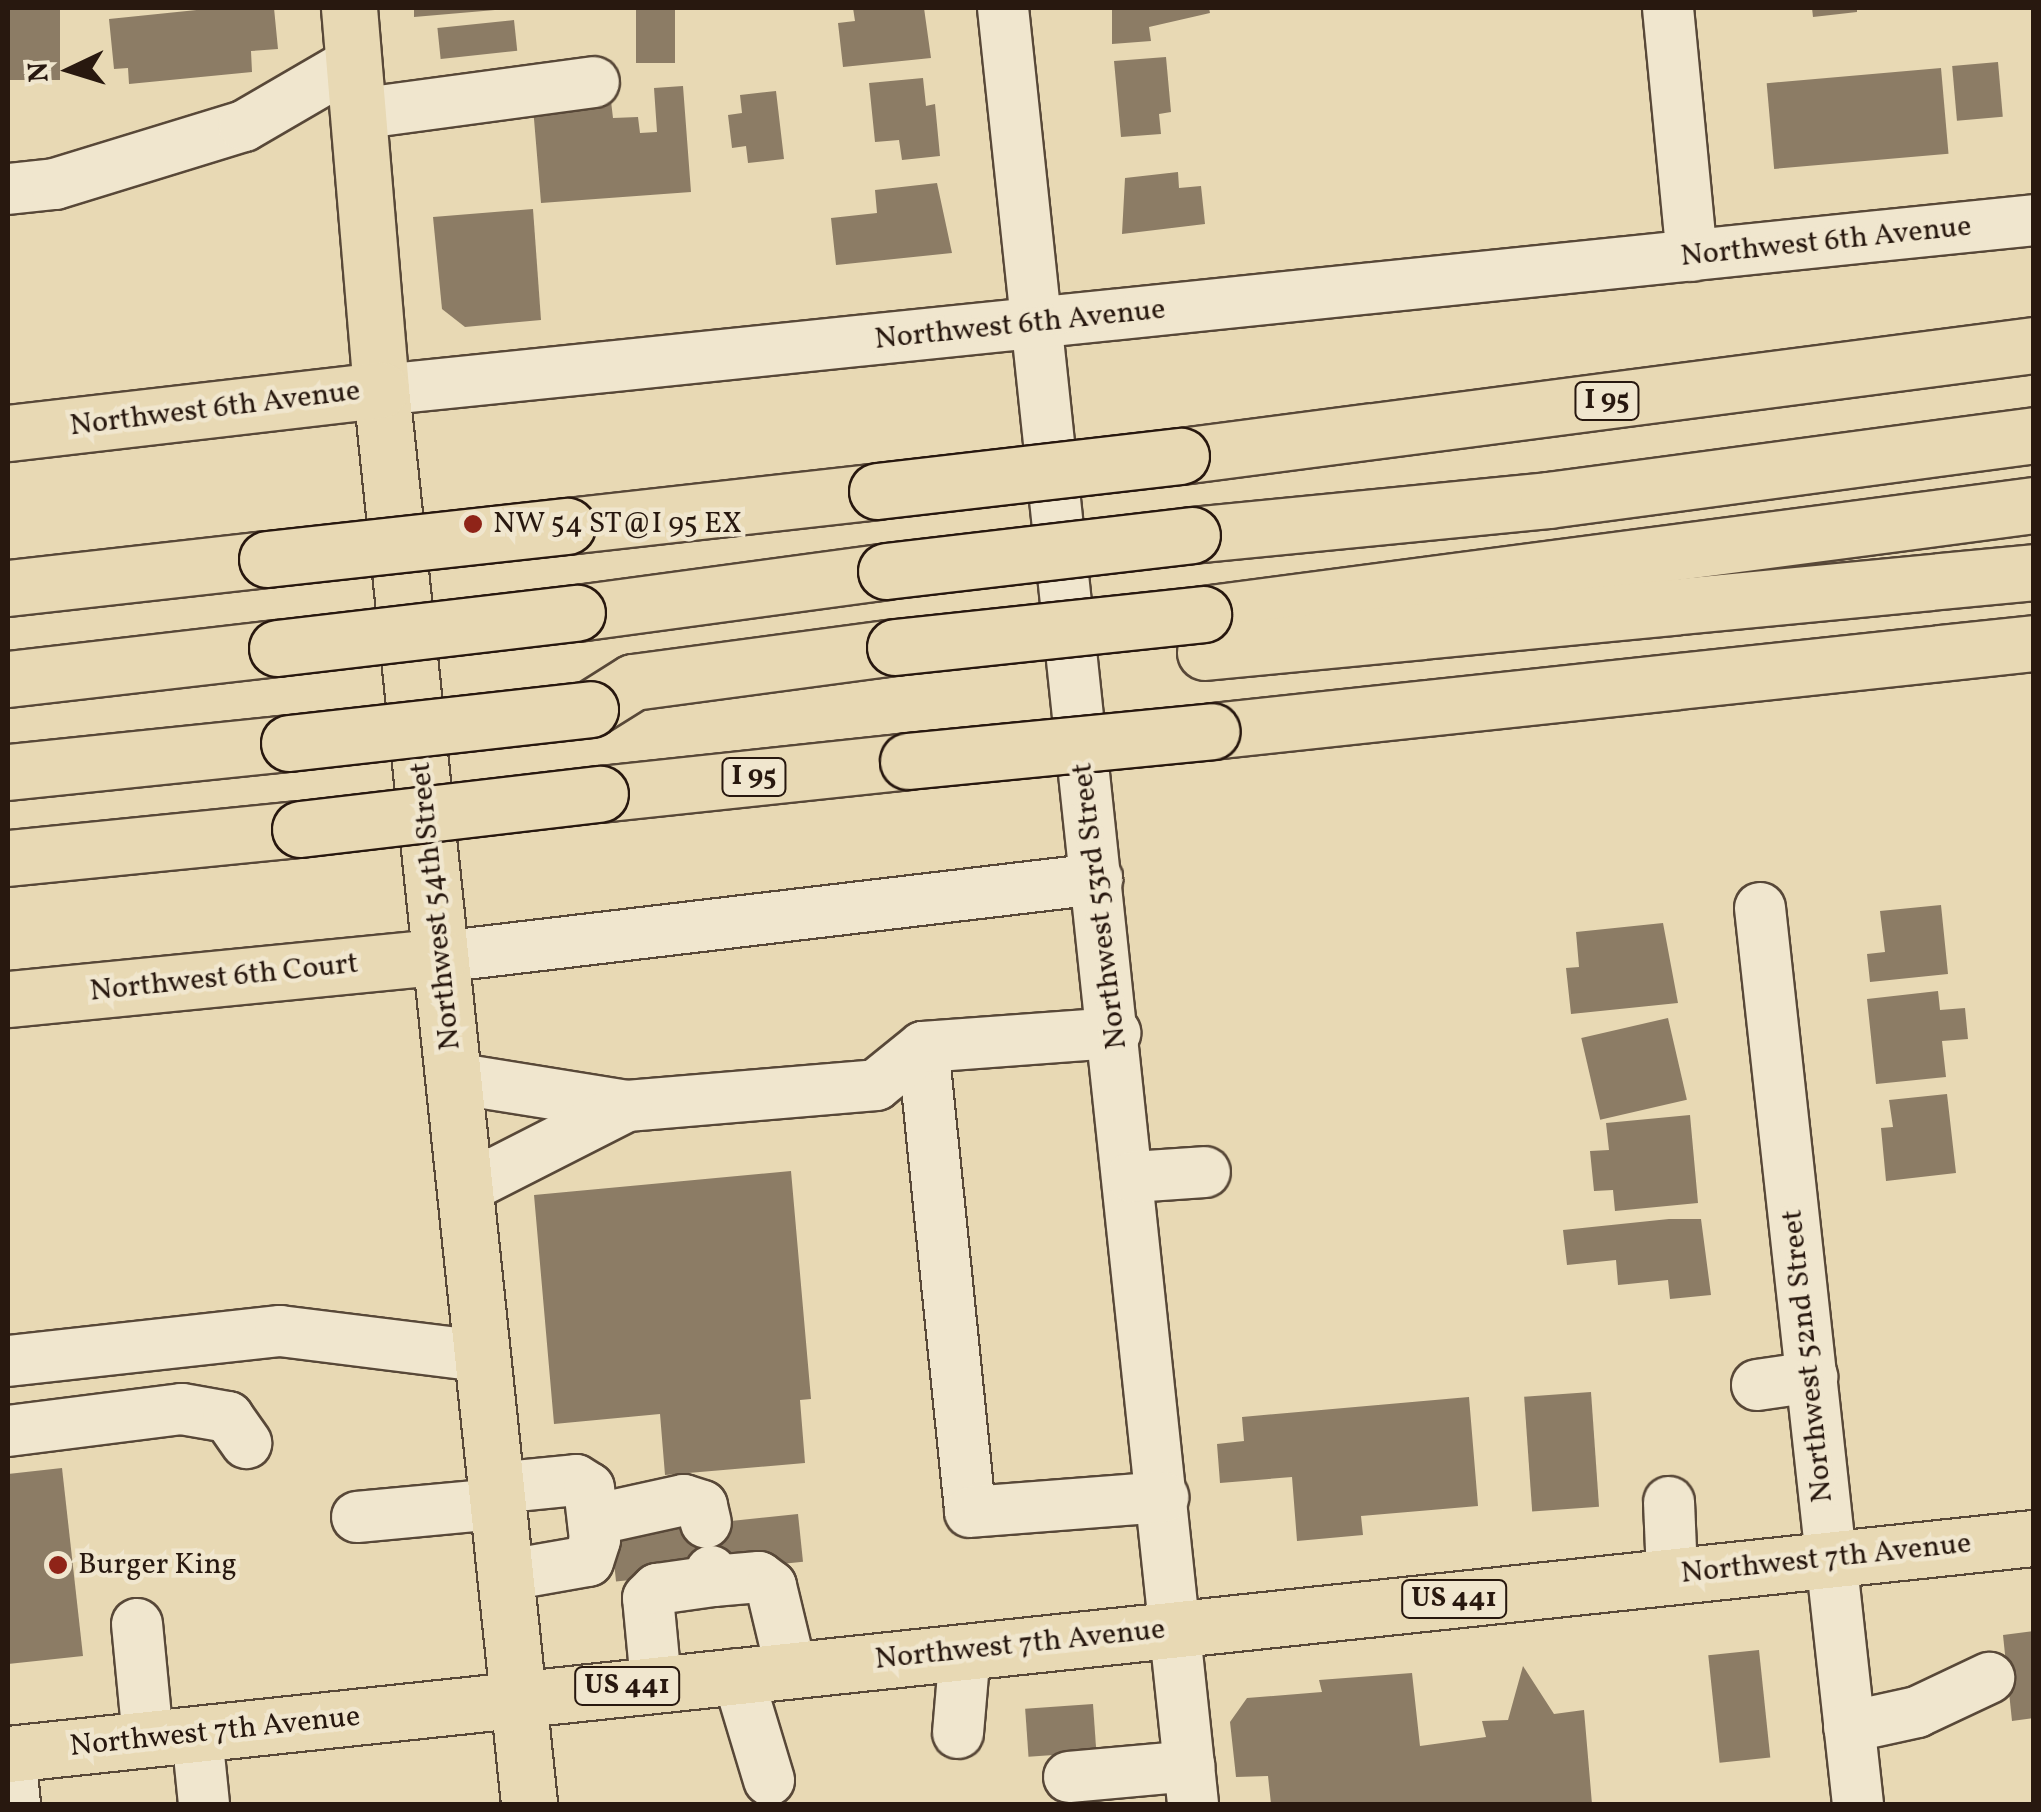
<!DOCTYPE html>
<html>
<head>
<meta charset="utf-8">
<style>
	body { margin:0 }
	#map { position:relative; width:2041px; height:1812px; overflow:hidden; background:#e8d9b4; font-family:Vollkorn,serif }
	div>[style] { position:absolute }
	.building>* { inset:0; background:#8c7c65; transform-origin:0 0 }
	.roads { filter:drop-shadow(2px 0 #584838) drop-shadow(-2px 0 #584838) drop-shadow(0 2px #584838) drop-shadow(0 -2px #584838) }
	.minor>* { height:50px; margin:-25px; padding:0 25px; transform-origin:25px; border-radius:25px; background:#f0e6ce }
	.major>* { height:55px; margin:-27.5px; padding:0 27.5px; transform-origin:27.5px; border-radius:27.5px; background:#e8d9b4 }
	.highway>* { height:55px; margin:-27.5px; padding:0 27.5px; transform-origin:27.5px; border-radius:27.5px; background:#e8d9b4 }
	.bridges { filter:drop-shadow(2px 0 #28180f) drop-shadow(-2px 0 #28180f) drop-shadow(0 2px #28180f) drop-shadow(0 -2px #28180f) }
	.highway-bridge>* { height:55px; margin:-27.5px; padding:0 27.5px; transform-origin:27.5px; border-radius:27.5px; background:#e8d9b4 }
	.dots>* { width:28px; height:28px; translate:-50% -50%; box-sizing:border-box; border:5px solid #f0e6ce; border-radius:50% }
	span { translate:-50% -50%; white-space:nowrap; text-align:center; line-height:1.15; -webkit-text-stroke:9px #f0e6ce; paint-order:stroke }
	.shield-label span { padding:2px 8px; background:#f0e6ce; border:2px solid; border-radius:8px; -webkit-text-stroke-width:0 }
	.shield-label { font-size:28px; color:#28180f; font-weight:700 }
	.street-label { font-size:30px; color:#28180f }
	.poi-label { font-size:30px; color:#28180f }
	.left { translate:0 -50%; text-align:left }
	.frame { position:absolute; inset:0; border:10px solid #28180f; pointer-events:none }
	.north { position:absolute; left:20px; top:20px; width:100px; height:100px; -webkit-text-stroke:8px #f0e6ce; paint-order:stroke; rotate:266deg; font-size:28px; font-weight:700; line-height:40px; text-align:center; color:#28180f }
	.north::after { content:''; display:block; margin:auto; width:35px; height:45px; background:#28180f; clip-path:polygon(50% 0,100% 100%,50% 72%,0 100%) }
</style>
</head>
<body>
<div id="map">
	<div class="building">
		<div style="left:8px;top:8px;width:52px;height:72px"></div>
		<div style="clip-path:polygon(216px 8px,274px 8px,278px 49px,251px 51px,252px 72px,129px 84px,128px 68px,114px 69px,109px 19px)"></div>
		<div style="clip-path:polygon(414px 8px,495px 8px,495px 10px,414px 17px)"></div>
		<div style="left:636px;top:8px;width:39px;height:55px"></div>
		<div style="clip-path:polygon(853px 8px,924px 8px,931px 58px,843px 67px,838px 23px,855px 21px)"></div>
		<div style="clip-path:polygon(1112px 8px,1209px 8px,1210px 13px,1149px 27px,1151px 41px,1112px 44px)"></div>
		<div style="clip-path:polygon(1812px 8px,1857px 8px,1857px 12px,1813px 17px)"></div>
		<div style="left:514px;top:20px;width:31px;height:77px;rotate:84deg"></div>
		<div style="clip-path:polygon(1166px 57px,1171px 112px,1159px 114px,1161px 134px,1121px 137px,1114px 61px)"></div>
		<div style="left:1998px;top:62px;width:55px;height:46px;rotate:85deg"></div>
		<div style="left:1941px;top:68px;width:86px;height:175px;rotate:85deg"></div>
		<div style="clip-path:polygon(923px 78px,926px 106px,935px 104px,940px 156px,902px 160px,899px 140px,875px 142px,869px 83px)"></div>
		<div style="clip-path:polygon(683px 86px,691px 192px,541px 203px,533px 107px,611px 101px,613px 118px,638px 117px,640px 133px,657px 132px,654px 88px)"></div>
		<div style="clip-path:polygon(776px 91px,784px 159px,748px 163px,746px 146px,732px 148px,728px 115px,742px 113px,740px 95px)"></div>
		<div style="clip-path:polygon(1178px 172px,1179px 188px,1201px 186px,1205px 224px,1122px 234px,1125px 178px)"></div>
		<div style="clip-path:polygon(937px 183px,952px 253px,836px 265px,831px 218px,877px 213px,875px 190px)"></div>
		<div style="clip-path:polygon(533px 209px,541px 320px,465px 327px,442px 309px,433px 217px)"></div>
		<div style="clip-path:polygon(1941px 905px,1948px 974px,1870px 982px,1867px 954px,1885px 952px,1880px 911px)"></div>
		<div style="clip-path:polygon(1663px 923px,1678px 1003px,1571px 1014px,1566px 968px,1579px 967px,1576px 932px)"></div>
		<div style="clip-path:polygon(1938px 991px,1940px 1010px,1965px 1008px,1968px 1039px,1942px 1041px,1946px 1077px,1876px 1084px,1867px 999px)"></div>
		<div style="left:1668px;top:1018px;width:84px;height:89px;rotate:77deg"></div>
		<div style="clip-path:polygon(1947px 1094px,1956px 1173px,1886px 1181px,1881px 1128px,1893px 1127px,1889px 1100px)"></div>
		<div style="clip-path:polygon(1690px 1115px,1698px 1203px,1615px 1211px,1613px 1190px,1594px 1191px,1590px 1151px,1609px 1150px,1606px 1123px)"></div>
		<div style="clip-path:polygon(791px 1171px,811px 1399px,800px 1400px,805px 1463px,665px 1475px,660px 1414px,554px 1424px,534px 1195px)"></div>
		<div style="clip-path:polygon(1669px 1219px,1701px 1219px,1711px 1295px,1670px 1299px,1668px 1280px,1618px 1285px,1616px 1260px,1567px 1265px,1563px 1230px)"></div>
		<div style="left:1591px;top:1392px;width:115px;height:67px;rotate:86deg"></div>
		<div style="clip-path:polygon(1469px 1397px,1478px 1506px,1361px 1516px,1363px 1535px,1297px 1541px,1292px 1477px,1220px 1483px,1217px 1444px,1244px 1441px,1242px 1417px)"></div>
		<div style="clip-path:polygon(62px 1468px,83px 1656px,8px 1664px,8px 1474px)"></div>
		<div style="left:798px;top:1514px;width:48px;height:188px;rotate:84deg"></div>
		<div style="clip-path:polygon(2034px 1631px,2034px 1718px,2012px 1721px,2003px 1635px)"></div>
		<div style="left:1759px;top:1650px;width:108px;height:51px;rotate:84deg"></div>
		<div style="clip-path:polygon(1523px 1666px,1554px 1714px,1584px 1710px,1592px 1804px,1271px 1804px,1268px 1776px,1236px 1777px,1230px 1722px,1247px 1698px,1322px 1692px,1319px 1680px,1412px 1673px,1420px 1746px,1486px 1737px,1482px 1721px,1508px 1720px)"></div>
		<div style="left:1093px;top:1704px;width:48px;height:68px;rotate:86deg"></div>
	</div>
	<div class="roads">
		<div class="minor">
			<div style="left:1003px;top:8px;width:1806px;rotate:83.96deg"></div>
			<div style="left:1668px;top:8px;width:249px;rotate:84.5deg"></div>
			<div style="left:358px;top:114px;width:238px;rotate:-7.7deg"></div>
			<div style="left:8px;top:189px;width:47px;rotate:-6.1deg"></div>
			<div style="left:55px;top:184px;width:198px;rotate:-17.1deg"></div>
			<div style="left:244px;top:126px;width:127px;rotate:-30.2deg"></div>
			<div style="left:381px;top:390px;width:1662px;rotate:-5.87deg"></div>
			<div style="left:1760px;top:908px;width:901px;rotate:83.76deg"></div>
			<div style="left:440px;top:957px;width:662px;rotate:-6.77deg"></div>
			<div style="left:923px;top:1047px;width:467px;rotate:84.2deg"></div>
			<div style="left:970px;top:1512px;width:194px;rotate:-4.4deg"></div>
			<div style="left:453px;top:1078px;width:176px;rotate:9.1deg"></div>
			<div style="left:627px;top:1106px;width:250px;rotate:-4.8deg"></div>
			<div style="left:876px;top:1085px;width:60px;rotate:-39deg"></div>
			<div style="left:923px;top:1047px;width:193px;rotate:-4.2deg"></div>
			<div style="left:1132px;top:1177px;width:73px;rotate:-3.9deg"></div>
			<div style="left:464px;top:1189px;width:183px;rotate:-27deg"></div>
			<div style="left:8px;top:1361px;width:274px;rotate:-6.3deg"></div>
			<div style="left:280px;top:1331px;width:203px;rotate:7.1deg"></div>
			<div style="left:1757px;top:1385px;width:56px;rotate:-8.3deg"></div>
			<div style="left:8px;top:1431px;width:175px;rotate:-7.2deg"></div>
			<div style="left:182px;top:1409px;width:47px;rotate:9.9deg"></div>
			<div style="left:228px;top:1417px;width:32px;rotate:55deg"></div>
			<div style="left:496px;top:1488px;width:80px;rotate:-5.7deg"></div>
			<div style="left:576px;top:1480px;width:15px;rotate:32deg"></div>
			<div style="left:589px;top:1488px;width:52px;rotate:83.4deg"></div>
			<div style="left:595px;top:1540px;width:22px;rotate:108deg"></div>
			<div style="left:588px;top:1561px;width:86px;rotate:170deg"></div>
			<div style="left:1669px;top:1502px;width:73px;rotate:87.6deg"></div>
			<div style="left:357px;top:1517px;width:141px;rotate:-5.3deg"></div>
			<div style="left:593px;top:1520px;width:93px;rotate:-12.4deg"></div>
			<div style="left:684px;top:1500px;width:19px;rotate:18deg"></div>
			<div style="left:702px;top:1506px;width:17px;rotate:77deg"></div>
			<div style="left:711px;top:1571px;width:10px;rotate:79deg"></div>
			<div style="left:713px;top:1581px;width:46px;rotate:-5deg"></div>
			<div style="left:759px;top:1577px;width:15px;rotate:37deg"></div>
			<div style="left:771px;top:1586px;width:85px;rotate:76.5deg"></div>
			<div style="left:137px;top:1624px;width:116px;rotate:84.5deg"></div>
			<div style="left:737px;top:1674px;width:111px;rotate:73.2deg"></div>
			<div style="left:656px;top:1682px;width:84px;rotate:-95.4deg"></div>
			<div style="left:648px;top:1598px;width:13px;rotate:-45deg"></div>
			<div style="left:657px;top:1589px;width:57px;rotate:-8.1deg"></div>
			<div style="left:1849px;top:1727px;width:70px;rotate:-12.4deg"></div>
			<div style="left:1917px;top:1712px;width:80px;rotate:-25.3deg"></div>
			<div style="left:958px;top:1733px;width:82px;rotate:-85.1deg"></div>
			<div style="left:197px;top:1735px;width:69px;rotate:84.2deg"></div>
			<div style="left:10px;top:1754px;width:50px;rotate:84.3deg"></div>
			<div style="left:1069px;top:1777px;width:121px;rotate:-5.2deg"></div>
		</div>
		<div class="major">
			<div style="left:349px;top:8px;width:383px;rotate:85.2deg"></div>
			<div style="left:381px;top:390px;width:1422px;rotate:84.02deg"></div>
			<div style="left:8px;top:433px;width:375px;rotate:-6.6deg"></div>
			<div style="left:8px;top:999px;width:434px;rotate:-5.6deg"></div>
			<div style="left:8px;top:1754px;width:2037px;rotate:-6.09deg"></div>
		</div>
		<div class="highway">
			<div style="left:1181px;top:456px;width:860px;rotate:-7.41deg"></div>
			<div style="left:567px;top:526px;width:312px;rotate:-6.4deg"></div>
			<div style="left:1192px;top:535px;width:358px;rotate:-5.6deg"></div>
			<div style="left:1548px;top:500px;width:490px;rotate:-7.6deg"></div>
			<div style="left:8px;top:588px;width:261px;rotate:-6.4deg"></div>
			<div style="left:577px;top:613px;width:312px;rotate:-7.7deg"></div>
			<div style="left:1203px;top:614px;width:838px;rotate:-7.47deg"></div>
			<div style="left:1205px;top:652px;width:833px;rotate:-5.51deg"></div>
			<div style="left:8px;top:679px;width:271px;rotate:-6.6deg"></div>
			<div style="left:590px;top:709px;width:51px;rotate:-32.1deg"></div>
			<div style="left:633px;top:682px;width:264px;rotate:-7.6deg"></div>
			<div style="left:1212px;top:731px;width:827px;rotate:-6.11deg"></div>
			<div style="left:8px;top:772px;width:282px;rotate:-5.9deg"></div>
			<div style="left:600px;top:794px;width:310px;rotate:-6.1deg"></div>
			<div style="left:8px;top:858px;width:293px;rotate:-5.7deg"></div>
		</div>
	</div>
	<div class="bridges">
		<div class="highway-bridge">
			<div style="left:877px;top:491px;width:306px;rotate:-6.6deg"></div>
			<div style="left:267px;top:559px;width:302px;rotate:-6.3deg"></div>
			<div style="left:886px;top:571px;width:308px;rotate:-6.7deg"></div>
			<div style="left:895px;top:647px;width:310px;rotate:-6.1deg"></div>
			<div style="left:277px;top:648px;width:302px;rotate:-6.7deg"></div>
			<div style="left:289px;top:743px;width:303px;rotate:-6.4deg"></div>
			<div style="left:908px;top:761px;width:305px;rotate:-5.6deg"></div>
			<div style="left:300px;top:829px;width:302px;rotate:-6.7deg"></div>
		</div>
	</div>
	<div class="dots">
		<div style="left:473px;top:524px;background:#8f2418"></div>
		<div style="left:58px;top:1565px;background:#8f2418"></div>
	</div>
	<div class="shield-label">
		<span style="left:1607px;top:401px">I 95</span>
		<span style="left:754px;top:777px">I 95</span>
		<span style="left:1454px;top:1599px">US 441</span>
		<span style="left:627px;top:1686px">US 441</span>
	</div>
	<div class="street-label">
		<span style="left:1826px;top:242px;rotate:-6deg">Northwest 6th Avenue</span>
		<span style="left:1020px;top:325px;rotate:-6deg">Northwest 6th Avenue</span>
		<span style="left:215px;top:409px;rotate:-7deg">Northwest 6th Avenue</span>
		<span style="left:436px;top:906px;rotate:-96deg">Northwest 54th Street</span>
		<span style="left:1100px;top:906px;rotate:-97deg">Northwest 53rd Street</span>
		<span style="left:224px;top:978px;rotate:-6deg">Northwest 6th Court</span>
		<span style="left:1808px;top:1356px;rotate:-96deg">Northwest 52nd Street</span>
		<span style="left:1826px;top:1559px;rotate:-6deg">Northwest 7th Avenue</span>
		<span style="left:1020px;top:1645px;rotate:-6deg">Northwest 7th Avenue</span>
		<span style="left:215px;top:1732px;rotate:-6deg">Northwest 7th Avenue</span>
	</div>
	<div class="poi-label">
		<span class="left" style="left:493px;top:524px">NW 54 ST@I 95 EX</span>
		<span class="left" style="left:78px;top:1565px">Burger King</span>
	</div>
	<div class="frame"></div>
	<div class="north">N</div>
</div>
</body>
</html>
